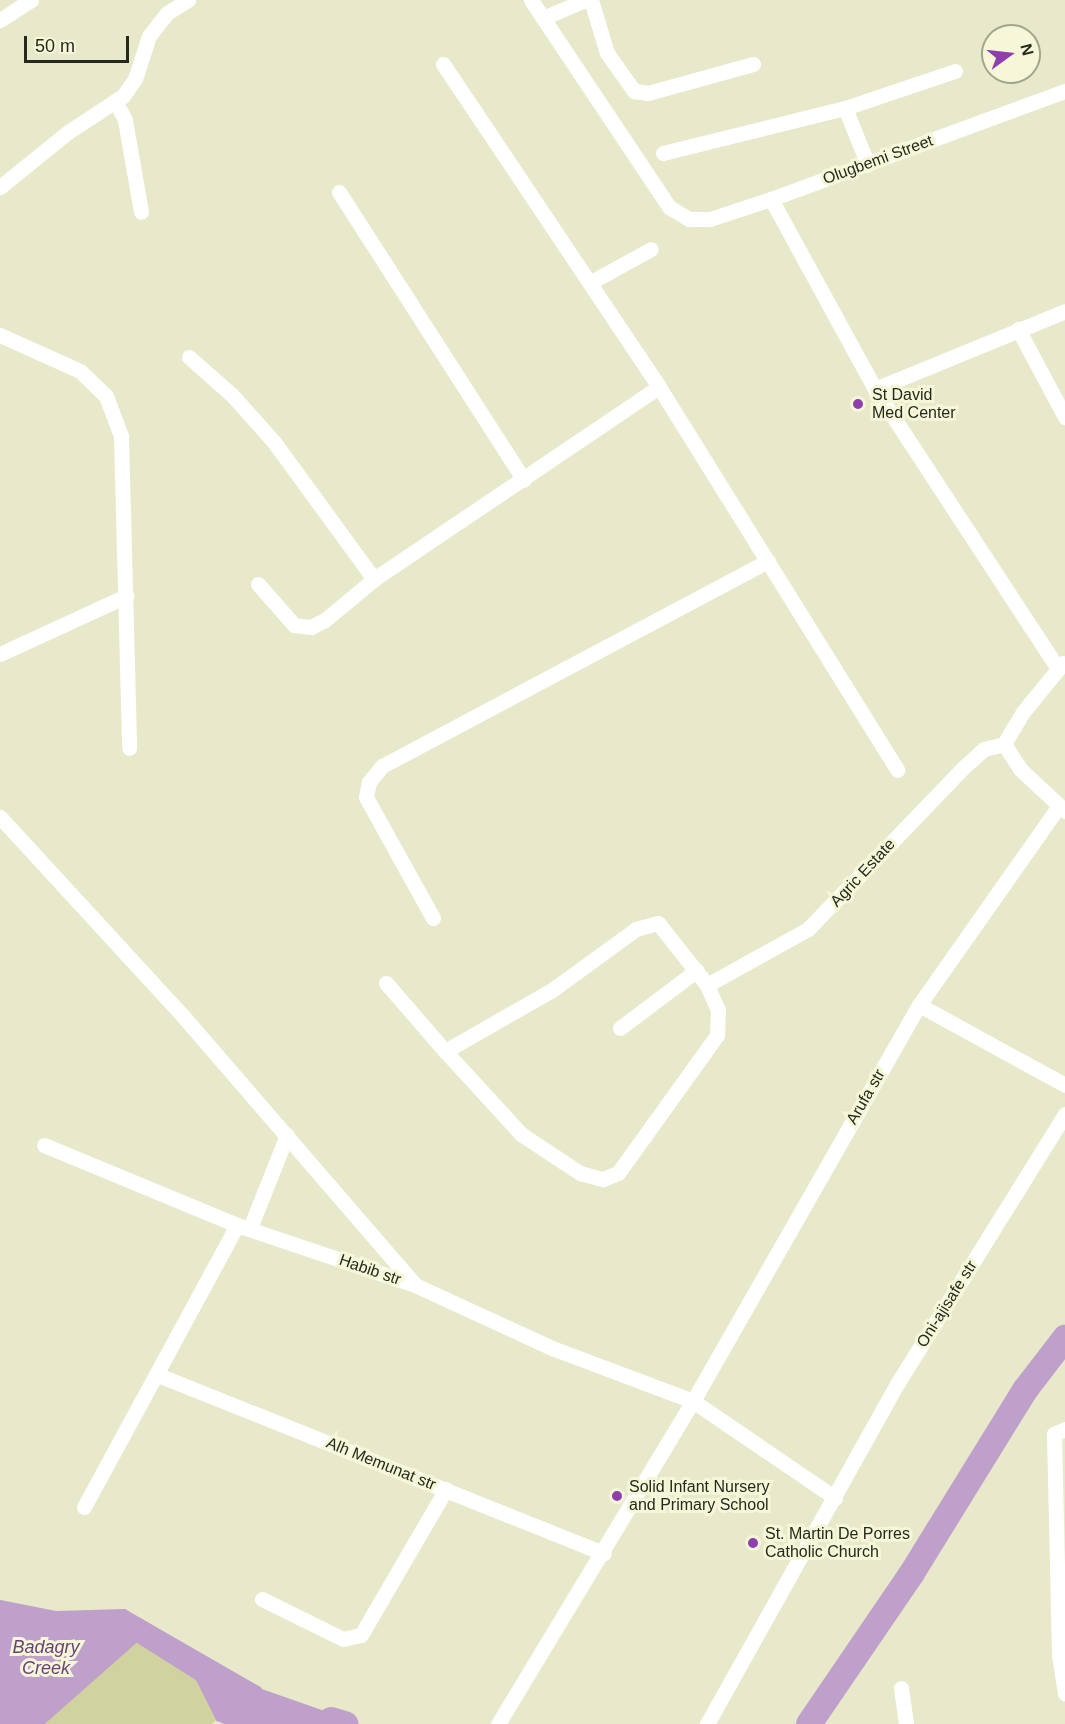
<!DOCTYPE html>
<html>
<head>
<meta charset="utf-8">
<style>
	body { margin:0 }
	#map { position:relative; width:1065px; height:1724px; overflow:hidden; background:#e8e9cb; font-family:Arial,sans-serif }
	div>[style] { position:absolute }
	.green>* { inset:0; background:#d0d29f }
	.water>* { inset:0; background:#bea0cb }
	.stream>* { height:4.5px; margin:-2.25px; padding:0 2.25px; transform-origin:2.25px; border-radius:2.25px; background:#bea0cb }
	.river>* { height:26px; margin:-13px; padding:0 13px; transform-origin:13px; border-radius:13px; background:#bea0cb }
	.minor>* { height:15px; margin:-7.5px; padding:0 7.5px; transform-origin:7.5px; border-radius:7.5px; background:#fff }
	.dots>* { width:16px; height:16px; translate:-50% -50%; box-sizing:border-box; border:3px solid #f6f7d8; border-radius:50% }
	span { translate:-50% -50%; white-space:nowrap; text-align:center; line-height:1.15; -webkit-text-stroke:6px #f6f7d8; paint-order:stroke }
	.street-label { font-size:16px; color:#28291d }
	.poi-label { font-size:16px; color:#28291d }
	.left { translate:0 -50%; text-align:left }
	.water-label { font-size:18px; color:#69427a; font-style:italic }
	.north { position:absolute; left:981px; top:24px; width:60px; height:60px; box-sizing:border-box; background:#f6f7d8; border:2px solid #a4a58d; border-radius:50%; rotate:75deg; font-size:16px; font-weight:700; line-height:24px; text-align:center; color:#28291d }
	.north::after { content:''; display:block; margin:auto; width:21px; height:27px; background:#8f3eae; clip-path:polygon(50% 0,100% 100%,50% 72%,0 100%) }
	.scale { position:absolute; left:24px; top:36px; width:105px; height:27px; box-sizing:border-box; border:3px solid #28291d; border-top:0; padding-left:8px; font-size:18px; line-height:21px; white-space:nowrap; color:#28291d; -webkit-text-stroke:4px #f6f7d8; paint-order:stroke }
</style>
</head>
<body>
<div id="map">
	<div class="green">
		<div style="clip-path:polygon(136px 1639px,198px 1678px,218px 1718px,212px 1724px,40px 1724px)"></div>
	</div>
	<div class="water">
		<div style="clip-path:polygon(0 1602px,55px 1613px,124px 1611px,259px 1688px,339px 1716px,328px 1724px,231px 1724px,218px 1718px,198px 1678px,136px 1639px,40px 1724px,0 1724px)"></div>
	</div>
	<div class="stream">
		<div style="left:0;top:1602px;width:56px;rotate:11.3deg"></div>
		<div style="left:55px;top:1613px;width:69px;rotate:-1.7deg"></div>
		<div style="left:124px;top:1611px;width:155px;rotate:29.9deg"></div>
		<div style="left:40px;top:1724px;width:128px;rotate:-41.5deg"></div>
		<div style="left:136px;top:1639px;width:73px;rotate:32.2deg"></div>
		<div style="left:198px;top:1678px;width:45px;rotate:63.4deg"></div>
		<div style="left:218px;top:1718px;width:14px;rotate:25deg"></div>
	</div>
	<div class="river">
		<div style="left:331px;top:1720px;width:15px;rotate:16deg"></div>
		<div style="left:809px;top:1724px;width:183px;rotate:-55.7deg"></div>
		<div style="left:912px;top:1573px;width:215px;rotate:-58.3deg"></div>
		<div style="left:1025px;top:1390px;width:66px;rotate:-52.4deg"></div>
	</div>
	<div class="minor">
		<div style="left:531px;top:0;width:249px;rotate:56.3deg"></div>
		<div style="left:669px;top:207px;width:23px;rotate:31deg"></div>
		<div style="left:689px;top:219px;width:21px"></div>
		<div style="left:710px;top:219px;width:64px;rotate:-18.2deg"></div>
		<div style="left:771px;top:199px;width:313px;rotate:-20.2deg"></div>
		<div style="left:591px;top:0;width:55px;rotate:73.2deg"></div>
		<div style="left:607px;top:53px;width:47px;rotate:54.6deg"></div>
		<div style="left:634px;top:91px;width:14px;rotate:8deg"></div>
		<div style="left:648px;top:93px;width:109px;rotate:-15.4deg"></div>
		<div style="left:543px;top:18px;width:46px;rotate:-23.2deg"></div>
		<div style="left:0;top:20px;width:37px;rotate:-33deg"></div>
		<div style="left:443px;top:64px;width:389px;rotate:56.2deg"></div>
		<div style="left:659px;top:387px;width:451px;rotate:58.1deg"></div>
		<div style="left:115px;top:101px;width:21px;rotate:62deg"></div>
		<div style="left:125px;top:120px;width:93px;rotate:80.1deg"></div>
		<div style="left:845px;top:108px;width:61px;rotate:68deg"></div>
		<div style="left:663px;top:153px;width:187px;rotate:-13.9deg"></div>
		<div style="left:845px;top:108px;width:116px;rotate:-18.6deg"></div>
		<div style="left:0;top:187px;width:87px;rotate:-39deg"></div>
		<div style="left:68px;top:132px;width:66px;rotate:-33.2deg"></div>
		<div style="left:123px;top:96px;width:21px;rotate:-55deg"></div>
		<div style="left:135px;top:79px;width:45px;rotate:-72deg"></div>
		<div style="left:149px;top:36px;width:29px;rotate:-52deg"></div>
		<div style="left:167px;top:13px;width:25px;rotate:-32deg"></div>
		<div style="left:339px;top:192px;width:342px;rotate:57.3deg"></div>
		<div style="left:771px;top:199px;width:217px;rotate:61.3deg"></div>
		<div style="left:875px;top:389px;width:334px;rotate:56.8deg"></div>
		<div style="left:591px;top:282px;width:68px;rotate:-28.8deg"></div>
		<div style="left:1018px;top:329px;width:100px;rotate:61.9deg"></div>
		<div style="left:0;top:335px;width:88px;rotate:24.2deg"></div>
		<div style="left:80px;top:371px;width:36px;rotate:44deg"></div>
		<div style="left:106px;top:396px;width:43px;rotate:69.4deg"></div>
		<div style="left:121px;top:436px;width:312px;rotate:88.5deg"></div>
		<div style="left:189px;top:357px;width:57px;rotate:41.5deg"></div>
		<div style="left:232px;top:395px;width:63px;rotate:48.2deg"></div>
		<div style="left:274px;top:442px;width:170px;rotate:53.9deg"></div>
		<div style="left:875px;top:389px;width:205px;rotate:-22.3deg"></div>
		<div style="left:258px;top:584px;width:55px;rotate:48.7deg"></div>
		<div style="left:294px;top:625px;width:17px;rotate:7deg"></div>
		<div style="left:311px;top:627px;width:16px;rotate:-27deg"></div>
		<div style="left:325px;top:620px;width:64px;rotate:-39.9deg"></div>
		<div style="left:374px;top:579px;width:344px;rotate:-34deg"></div>
		<div style="left:0;top:654px;width:139px;rotate:-24.7deg"></div>
		<div style="left:1063px;top:663px;width:63px;rotate:129.2deg"></div>
		<div style="left:1023px;top:712px;width:37px;rotate:121deg"></div>
		<div style="left:1004px;top:744px;width:30px;rotate:57deg"></div>
		<div style="left:1020px;top:769px;width:62px;rotate:43deg"></div>
		<div style="left:0;top:817px;width:270px;rotate:47.4deg"></div>
		<div style="left:183px;top:1016px;width:355px;rotate:49.2deg"></div>
		<div style="left:433px;top:918px;width:138px;rotate:-119deg"></div>
		<div style="left:366px;top:797px;width:15px;rotate:-79deg"></div>
		<div style="left:369px;top:782px;width:21px;rotate:-51deg"></div>
		<div style="left:382px;top:766px;width:437px;rotate:-28deg"></div>
		<div style="left:386px;top:983px;width:90px;rotate:49.1deg"></div>
		<div style="left:445px;top:1051px;width:113px;rotate:47.5deg"></div>
		<div style="left:521px;top:1134px;width:71px;rotate:33.5deg"></div>
		<div style="left:580px;top:1173px;width:24px;rotate:15deg"></div>
		<div style="left:603px;top:1179px;width:16px;rotate:-22deg"></div>
		<div style="left:618px;top:1173px;width:170px;rotate:-54.3deg"></div>
		<div style="left:717px;top:1035px;width:25px;rotate:-88deg"></div>
		<div style="left:718px;top:1010px;width:27px;rotate:-114deg"></div>
		<div style="left:707px;top:985px;width:79px;rotate:-128.3deg"></div>
		<div style="left:658px;top:923px;width:23px;rotate:165deg"></div>
		<div style="left:636px;top:929px;width:104px;rotate:144deg"></div>
		<div style="left:552px;top:990px;width:123px;rotate:150.3deg"></div>
		<div style="left:707px;top:985px;width:115px;rotate:-29deg"></div>
		<div style="left:808px;top:929px;width:225px;rotate:-46.1deg"></div>
		<div style="left:964px;top:767px;width:27px;rotate:-42deg"></div>
		<div style="left:984px;top:749px;width:21px;rotate:-14deg"></div>
		<div style="left:919px;top:1005px;width:166px;rotate:28.7deg"></div>
		<div style="left:620px;top:1028px;width:96px;rotate:-37deg"></div>
		<div style="left:44px;top:1145px;width:209px;rotate:22.5deg"></div>
		<div style="left:237px;top:1225px;width:188px;rotate:18.6deg"></div>
		<div style="left:415px;top:1285px;width:151px;rotate:24.7deg"></div>
		<div style="left:552px;top:1348px;width:151px;rotate:20.6deg"></div>
		<div style="left:693px;top:1401px;width:172px;rotate:34.3deg"></div>
		<div style="left:250px;top:1228px;width:100px;rotate:-68.3deg"></div>
		<div style="left:158px;top:1375px;width:480px;rotate:21.8deg"></div>
		<div style="left:1065px;top:1429px;width:12px;rotate:156deg"></div>
		<div style="left:1054px;top:1434px;width:221px;rotate:88.7deg"></div>
		<div style="left:1059px;top:1655px;width:39px;rotate:81deg"></div>
		<div style="left:84px;top:1507px;width:321px;rotate:-61.5deg"></div>
		<div style="left:262px;top:1599px;width:90px;rotate:26.3deg"></div>
		<div style="left:343px;top:1639px;width:18px;rotate:-13deg"></div>
		<div style="left:361px;top:1635px;width:169px;rotate:-59.8deg"></div>
		<div style="left:901px;top:1688px;width:36px;rotate:82deg"></div>
		<div style="left:498px;top:1724px;width:377px;rotate:-58.9deg"></div>
		<div style="left:693px;top:1401px;width:456px;rotate:-60.3deg"></div>
		<div style="left:919px;top:1005px;width:243px;rotate:-54.9deg"></div>
		<div style="left:707px;top:1724px;width:389px;rotate:-60.8deg"></div>
		<div style="left:897px;top:1384px;width:318px;rotate:-58.1deg"></div>
	</div>
	<div class="dots">
		<div style="left:858px;top:404px;background:#8f3eae"></div>
		<div style="left:617px;top:1496px;background:#8f3eae"></div>
		<div style="left:753px;top:1543px;background:#8f3eae"></div>
	</div>
	<div class="street-label">
		<span style="left:878px;top:160px;rotate:-20deg">Olugbemi Street</span>
		<span style="left:863px;top:873px;rotate:-47deg">Agric Estate</span>
		<span style="left:866px;top:1097px;rotate:-60deg">Arufa str</span>
		<span style="left:370px;top:1270px;rotate:19deg">Habib str</span>
		<span style="left:947px;top:1304px;rotate:-58deg">Oni-ajisafe str</span>
		<span style="left:381px;top:1464px;rotate:22deg">Alh Memunat str</span>
	</div>
	<div class="poi-label">
		<span class="left" style="left:872px;top:404px">St David<br>Med Center</span>
		<span class="left" style="left:629px;top:1496px">Solid Infant Nursery<br>and Primary School</span>
		<span class="left" style="left:765px;top:1543px">St. Martin De Porres<br>Catholic Church</span>
	</div>
	<div class="water-label">
		<span style="left:46px;top:1658px">Badagry<br>Creek</span>
	</div>
	<div class="north">N</div>
	<div class="scale">50 m</div>
</div>
</body>
</html>
